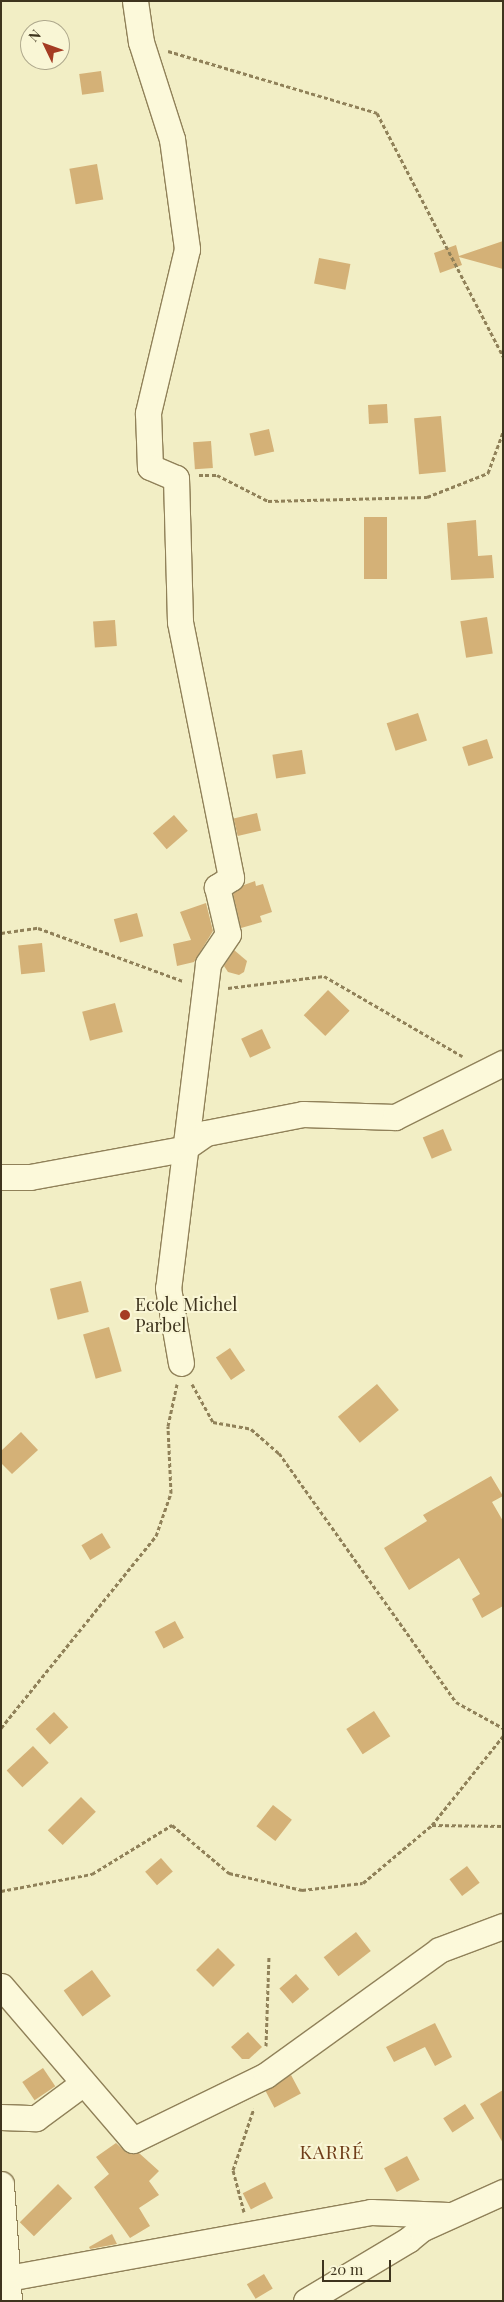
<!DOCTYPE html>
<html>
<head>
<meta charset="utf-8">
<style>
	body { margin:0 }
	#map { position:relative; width:504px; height:2302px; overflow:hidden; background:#f2eec5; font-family:"Playfair Display",serif }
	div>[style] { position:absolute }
	.building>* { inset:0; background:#d4b177; transform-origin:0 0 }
	.path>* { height:3px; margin-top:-1.5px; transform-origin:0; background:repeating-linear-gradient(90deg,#908159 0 4px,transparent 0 6.5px) }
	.roads { filter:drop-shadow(1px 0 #908159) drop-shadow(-1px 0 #908159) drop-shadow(0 1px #908159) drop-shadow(0 -1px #908159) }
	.minor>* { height:25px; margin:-12.5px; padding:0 12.5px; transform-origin:12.5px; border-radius:12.5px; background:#fcf9da }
	.dots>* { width:14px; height:14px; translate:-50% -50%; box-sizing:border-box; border:2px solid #f9f6d5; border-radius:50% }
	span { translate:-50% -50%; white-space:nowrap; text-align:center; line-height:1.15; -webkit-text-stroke:4px #f9f6d5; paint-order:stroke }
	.poi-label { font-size:18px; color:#3e341e }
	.left { translate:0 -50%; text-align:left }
	.neighbourhood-label { font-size:19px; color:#6f3d19; letter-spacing:1px }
	.frame { position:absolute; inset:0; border:2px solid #3e341e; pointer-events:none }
	.north { position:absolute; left:20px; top:20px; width:50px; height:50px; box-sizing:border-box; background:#f9f6d5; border:1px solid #aea88c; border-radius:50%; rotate:312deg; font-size:14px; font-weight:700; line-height:20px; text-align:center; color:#3e341e }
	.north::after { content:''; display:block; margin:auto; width:18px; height:22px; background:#a53c23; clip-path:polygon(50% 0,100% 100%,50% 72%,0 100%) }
	.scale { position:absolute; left:322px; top:2260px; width:69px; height:22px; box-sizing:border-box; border:2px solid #3e341e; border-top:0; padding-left:6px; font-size:15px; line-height:18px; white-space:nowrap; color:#3e341e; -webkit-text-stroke:4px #f9f6d5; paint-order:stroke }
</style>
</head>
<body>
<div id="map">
	<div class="building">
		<div style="left:101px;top:71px;width:21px;height:22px;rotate:82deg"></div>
		<div style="left:97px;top:164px;width:36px;height:28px;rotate:80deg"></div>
		<div style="clip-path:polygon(503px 241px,503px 269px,459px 257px,462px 265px,440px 273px,434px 253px,456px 245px,459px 256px)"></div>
		<div style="left:319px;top:258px;width:32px;height:26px;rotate:11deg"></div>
		<div style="left:387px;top:404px;width:19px;height:19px;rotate:87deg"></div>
		<div style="left:441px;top:416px;width:56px;height:27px;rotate:85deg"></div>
		<div style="left:269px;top:429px;width:23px;height:20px;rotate:77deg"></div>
		<div style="left:211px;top:441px;width:27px;height:18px;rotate:86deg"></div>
		<div style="left:387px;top:517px;width:62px;height:23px;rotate:90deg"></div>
		<div style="clip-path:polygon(476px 520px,478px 556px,492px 555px,494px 578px,451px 580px,447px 523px)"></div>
		<div style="left:487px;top:617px;width:37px;height:27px;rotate:81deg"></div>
		<div style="left:115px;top:620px;width:26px;height:22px;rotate:86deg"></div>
		<div style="left:418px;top:713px;width:29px;height:33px;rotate:72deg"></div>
		<div style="left:487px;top:739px;width:20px;height:26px;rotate:72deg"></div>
		<div style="left:302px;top:750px;width:24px;height:30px;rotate:81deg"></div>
		<div style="left:257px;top:813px;width:18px;height:24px;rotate:77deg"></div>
		<div style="left:174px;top:815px;width:21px;height:28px;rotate:49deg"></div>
		<div style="clip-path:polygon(255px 881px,256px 886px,263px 884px,272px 912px,260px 916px,262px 922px,241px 928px,233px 894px,244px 885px)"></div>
		<div style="clip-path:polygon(206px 903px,213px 931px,194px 962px,177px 966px,173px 944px,191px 940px,180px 912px)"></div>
		<div style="left:137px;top:913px;width:24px;height:24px;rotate:75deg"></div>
		<div style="left:42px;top:943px;width:29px;height:24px;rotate:84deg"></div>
		<div style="clip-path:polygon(234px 950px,247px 961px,244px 972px,239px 975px,228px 972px,224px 966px)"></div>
		<div style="left:328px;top:990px;width:30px;height:35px;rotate:44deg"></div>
		<div style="left:115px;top:1003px;width:30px;height:34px;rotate:75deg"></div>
		<div style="left:262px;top:1029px;width:21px;height:23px;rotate:65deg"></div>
		<div style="left:443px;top:1129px;width:23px;height:22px;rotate:67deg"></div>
		<div style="left:81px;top:1281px;width:32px;height:32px;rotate:76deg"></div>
		<div style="left:109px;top:1327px;width:46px;height:27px;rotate:74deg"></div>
		<div style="left:230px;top:1348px;width:27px;height:17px;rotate:56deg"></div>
		<div style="left:377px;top:1384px;width:34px;height:51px;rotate:50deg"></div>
		<div style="clip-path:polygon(21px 1432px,38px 1450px,12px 1474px,1px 1463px,1px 1451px)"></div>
		<div style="clip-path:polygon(491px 1476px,503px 1496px,492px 1502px,503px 1521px,503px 1606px,482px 1618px,472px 1599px,480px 1594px,459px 1558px,409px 1590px,384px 1548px,427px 1521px,423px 1515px)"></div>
		<div style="left:102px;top:1533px;width:17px;height:24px;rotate:59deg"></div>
		<div style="left:175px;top:1621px;width:19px;height:23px;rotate:62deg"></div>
		<div style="left:374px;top:1711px;width:30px;height:33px;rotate:57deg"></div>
		<div style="left:54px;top:1712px;width:21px;height:25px;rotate:47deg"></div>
		<div style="left:33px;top:1746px;width:23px;height:36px;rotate:47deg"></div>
		<div style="left:81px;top:1797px;width:21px;height:47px;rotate:45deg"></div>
		<div style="left:273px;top:1805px;width:24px;height:27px;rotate:38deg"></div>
		<div style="left:161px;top:1858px;width:18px;height:21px;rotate:49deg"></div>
		<div style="left:467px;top:1866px;width:21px;height:22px;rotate:53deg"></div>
		<div style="left:356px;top:1932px;width:24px;height:41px;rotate:52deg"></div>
		<div style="left:218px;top:1948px;width:24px;height:31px;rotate:45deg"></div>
		<div style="left:92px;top:1970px;width:32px;height:35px;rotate:54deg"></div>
		<div style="left:296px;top:1974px;width:20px;height:22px;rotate:49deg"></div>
		<div style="clip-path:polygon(435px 2023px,452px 2057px,435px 2066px,425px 2047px,394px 2062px,386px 2047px)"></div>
		<div style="clip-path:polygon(248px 2032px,262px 2047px,249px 2059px,242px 2059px,231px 2047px)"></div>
		<div style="left:43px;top:2068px;width:22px;height:25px;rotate:56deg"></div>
		<div style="left:291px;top:2075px;width:21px;height:30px;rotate:62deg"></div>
		<div style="clip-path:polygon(503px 2090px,503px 2143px,480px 2104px)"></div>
		<div style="left:465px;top:2104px;width:17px;height:26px;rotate:57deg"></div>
		<div style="clip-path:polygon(116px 2143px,127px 2153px,139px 2153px,159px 2171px,149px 2181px,159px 2195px,139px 2208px,150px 2226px,130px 2238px,94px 2187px,109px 2174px,96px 2157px)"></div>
		<div style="left:407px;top:2156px;width:27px;height:26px;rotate:62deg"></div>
		<div style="left:265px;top:2182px;width:18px;height:25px;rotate:63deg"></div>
		<div style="left:58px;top:2184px;width:20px;height:54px;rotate:45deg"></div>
		<div style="clip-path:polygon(112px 2234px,117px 2244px,90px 2249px,89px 2247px)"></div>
		<div style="left:264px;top:2274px;width:17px;height:20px;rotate:59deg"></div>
	</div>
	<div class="path">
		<div style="left:168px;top:51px;width:218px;rotate:16.5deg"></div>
		<div style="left:377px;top:113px;width:274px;rotate:62.6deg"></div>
		<div style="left:199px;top:475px;width:18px"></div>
		<div style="left:217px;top:475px;width:57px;rotate:27deg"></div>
		<div style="left:268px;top:501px;width:159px;rotate:-1.4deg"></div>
		<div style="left:427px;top:497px;width:66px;rotate:-21.5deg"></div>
		<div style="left:488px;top:473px;width:44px;rotate:-69.9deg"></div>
		<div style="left:1px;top:933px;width:37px;rotate:-8deg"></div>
		<div style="left:38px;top:928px;width:154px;rotate:20.1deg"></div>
		<div style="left:228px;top:988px;width:97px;rotate:-7.1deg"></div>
		<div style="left:324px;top:976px;width:160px;rotate:30.1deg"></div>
		<div style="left:192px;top:1384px;width:43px;rotate:61.1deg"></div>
		<div style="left:213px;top:1422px;width:39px;rotate:10deg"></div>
		<div style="left:251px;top:1429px;width:37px;rotate:41deg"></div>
		<div style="left:279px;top:1453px;width:305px;rotate:54.6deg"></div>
		<div style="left:456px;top:1702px;width:54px;rotate:29deg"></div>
		<div style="left:1px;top:1728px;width:247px;rotate:-51.1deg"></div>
		<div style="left:156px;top:1536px;width:46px;rotate:-70.8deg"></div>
		<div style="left:171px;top:1493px;width:67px;rotate:-92.6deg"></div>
		<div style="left:168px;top:1426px;width:43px;rotate:-77.9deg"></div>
		<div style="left:432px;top:1825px;width:71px;rotate:0.8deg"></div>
		<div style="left:1px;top:1891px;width:93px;rotate:-10.6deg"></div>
		<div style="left:92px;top:1874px;width:94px;rotate:-31.5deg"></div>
		<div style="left:172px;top:1825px;width:75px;rotate:40.1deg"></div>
		<div style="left:229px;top:1873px;width:75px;rotate:13.1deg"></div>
		<div style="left:302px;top:1890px;width:61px;rotate:-6.5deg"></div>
		<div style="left:363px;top:1883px;width:90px;rotate:-40deg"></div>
		<div style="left:432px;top:1825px;width:114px;rotate:-51.4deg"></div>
		<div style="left:266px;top:2046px;width:89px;rotate:-88.1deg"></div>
		<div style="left:244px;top:2212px;width:43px;rotate:-104.7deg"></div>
		<div style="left:233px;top:2170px;width:65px;rotate:-71.3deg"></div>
	</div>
	<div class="roads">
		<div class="minor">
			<div style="left:135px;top:1px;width:41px;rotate:81.7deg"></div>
			<div style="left:141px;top:42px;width:102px;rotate:72.3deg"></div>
			<div style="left:172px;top:139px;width:111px;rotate:82.2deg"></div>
			<div style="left:187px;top:249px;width:169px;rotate:103.4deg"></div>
			<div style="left:148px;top:413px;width:54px;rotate:87.9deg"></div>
			<div style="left:150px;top:467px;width:28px;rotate:23deg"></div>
			<div style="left:176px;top:478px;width:144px;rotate:88.4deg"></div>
			<div style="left:180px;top:622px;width:261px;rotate:78.7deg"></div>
			<div style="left:231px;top:878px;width:17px;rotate:147deg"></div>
			<div style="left:217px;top:887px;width:48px;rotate:76.8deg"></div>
			<div style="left:228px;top:934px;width:36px;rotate:124deg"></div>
			<div style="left:208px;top:964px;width:326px;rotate:97deg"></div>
			<div style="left:168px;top:1288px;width:76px;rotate:80.2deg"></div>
			<div style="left:1px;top:1177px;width:29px"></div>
			<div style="left:30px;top:1177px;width:156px;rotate:-10.4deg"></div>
			<div style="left:183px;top:1149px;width:28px;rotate:-35deg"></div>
			<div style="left:206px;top:1133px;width:99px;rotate:-11.1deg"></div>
			<div style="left:303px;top:1114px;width:92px;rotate:1.9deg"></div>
			<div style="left:395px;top:1117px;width:121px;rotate:-26.6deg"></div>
			<div style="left:1px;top:1986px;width:203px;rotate:49.4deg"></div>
			<div style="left:133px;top:2140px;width:148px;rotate:-26deg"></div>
			<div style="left:266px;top:2075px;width:213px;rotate:-35.8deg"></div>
			<div style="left:439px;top:1950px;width:68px;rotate:-20.6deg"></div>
			<div style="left:1px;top:2117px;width:35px;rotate:2deg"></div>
			<div style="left:36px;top:2118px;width:57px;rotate:-36.5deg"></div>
			<div style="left:1px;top:2184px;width:117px;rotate:86.1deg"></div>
			<div style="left:8px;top:2278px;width:369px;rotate:-10.3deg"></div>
			<div style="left:371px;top:2212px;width:77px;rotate:2.2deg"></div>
			<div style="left:306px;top:2301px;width:119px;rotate:-30.9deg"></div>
			<div style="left:408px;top:2240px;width:17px;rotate:-40deg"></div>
			<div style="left:421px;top:2229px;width:90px;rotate:-24.3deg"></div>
		</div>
	</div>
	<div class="dots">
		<div style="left:125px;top:1315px;background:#a53c23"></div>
	</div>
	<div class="poi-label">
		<span class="left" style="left:135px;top:1315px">Ecole Michel<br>Parbel</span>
	</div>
	<div class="neighbourhood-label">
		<span style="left:332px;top:2152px">KARRÉ</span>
	</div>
	<div class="frame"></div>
	<div class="north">N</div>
	<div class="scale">20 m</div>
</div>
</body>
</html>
